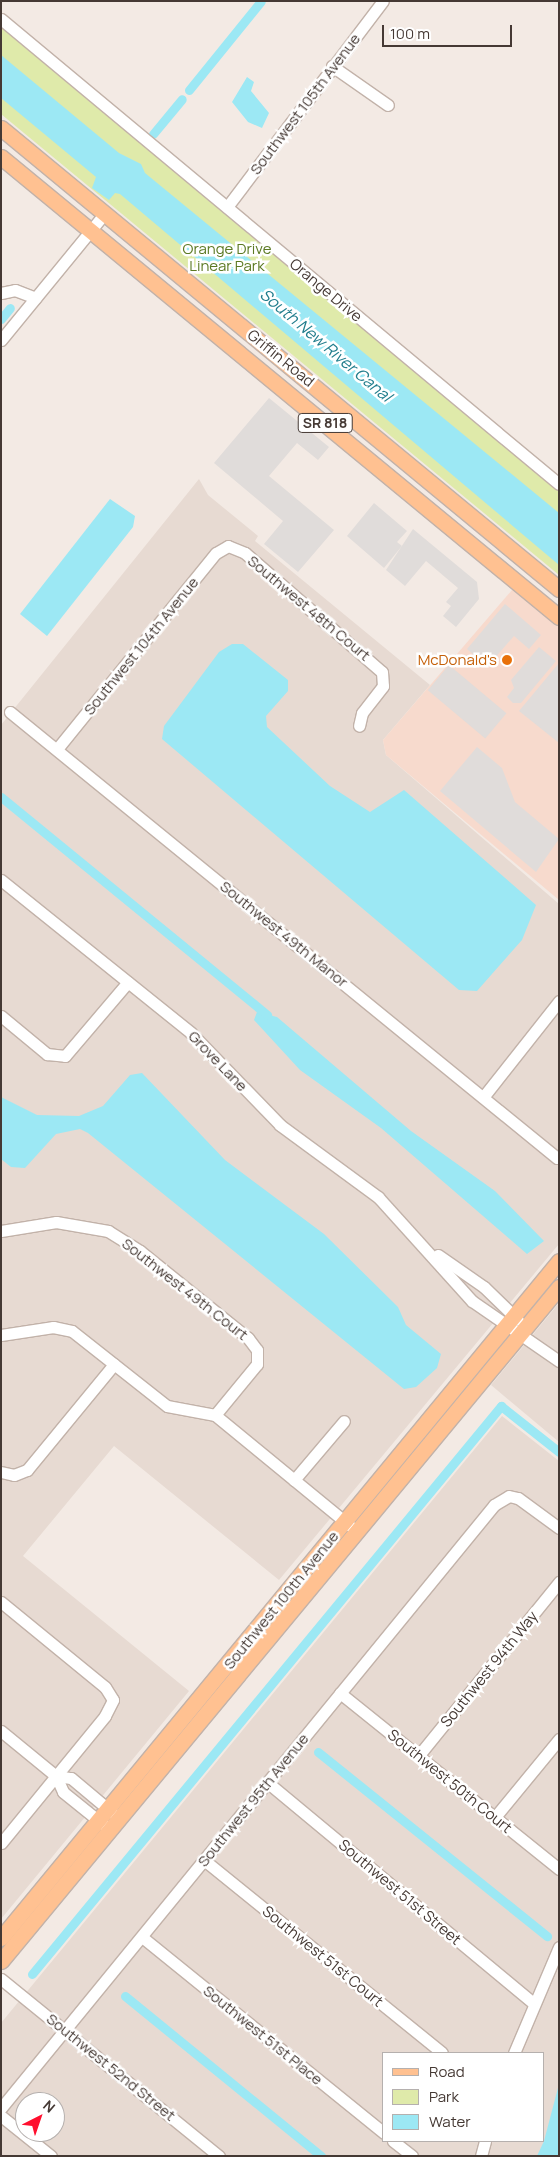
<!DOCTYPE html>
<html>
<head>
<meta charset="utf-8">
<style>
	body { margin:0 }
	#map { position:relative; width:560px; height:2157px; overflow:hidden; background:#f3eae4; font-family:Manrope,sans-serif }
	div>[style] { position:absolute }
	.residential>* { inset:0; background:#e7dad2 }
	.commercial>* { inset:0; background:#f7dacd }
	.green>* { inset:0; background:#dfeaaa }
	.parking>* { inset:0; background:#e0dcda; transform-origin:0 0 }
	.water>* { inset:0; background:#9ce8f4 }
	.canal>* { height:9px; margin:-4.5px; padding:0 4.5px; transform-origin:4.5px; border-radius:4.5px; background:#9ce8f4 }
	.roads { filter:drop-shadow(1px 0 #c2b2a9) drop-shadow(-1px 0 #c2b2a9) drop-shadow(0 1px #c2b2a9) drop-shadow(0 -1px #c2b2a9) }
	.minor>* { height:11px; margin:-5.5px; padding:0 5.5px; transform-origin:5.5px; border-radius:5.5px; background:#fff }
	.major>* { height:15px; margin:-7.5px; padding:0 7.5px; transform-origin:7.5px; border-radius:7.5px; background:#ffc191 }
	.dots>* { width:14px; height:14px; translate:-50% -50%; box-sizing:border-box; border:2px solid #fff; border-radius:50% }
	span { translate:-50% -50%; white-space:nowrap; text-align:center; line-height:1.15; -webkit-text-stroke:5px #fff; paint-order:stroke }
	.shield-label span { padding:1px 4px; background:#fff; border:1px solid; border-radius:4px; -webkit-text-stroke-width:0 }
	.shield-label { font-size:14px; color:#453934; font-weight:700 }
	.street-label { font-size:15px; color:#453934 }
	.park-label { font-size:15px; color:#5c7a24 }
	.food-label { font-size:15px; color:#c56008 }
	.right { translate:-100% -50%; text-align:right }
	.water-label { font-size:16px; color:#227e8d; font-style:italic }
	.frame { position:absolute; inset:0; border:2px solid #453934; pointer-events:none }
	.legend { position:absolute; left:382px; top:2052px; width:162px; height:90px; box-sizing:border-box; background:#fff; border:1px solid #b5b0ae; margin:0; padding:6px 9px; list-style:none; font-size:15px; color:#453934 }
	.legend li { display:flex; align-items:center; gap:10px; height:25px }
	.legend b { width:25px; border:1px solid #b5b0ae }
	.north { position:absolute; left:15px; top:2092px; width:50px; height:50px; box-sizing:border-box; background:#fff; border:1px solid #b5b0ae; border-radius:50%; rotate:41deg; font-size:14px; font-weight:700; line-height:20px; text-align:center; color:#453934 }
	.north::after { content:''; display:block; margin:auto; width:18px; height:22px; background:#ff0f2e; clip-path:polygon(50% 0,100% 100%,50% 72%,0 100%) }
	.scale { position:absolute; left:382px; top:25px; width:130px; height:22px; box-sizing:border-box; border:2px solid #453934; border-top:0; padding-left:6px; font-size:15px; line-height:18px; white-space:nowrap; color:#453934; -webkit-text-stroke:4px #fff; paint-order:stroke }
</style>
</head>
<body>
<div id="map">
	<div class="residential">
		<div style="clip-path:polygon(199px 479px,208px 495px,258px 536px,255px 541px,430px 685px,383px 740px,386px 755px,559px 904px,559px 1244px,279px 1580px,114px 1446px,23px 1556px,189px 1691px,1px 1919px,1px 725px)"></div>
		<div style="clip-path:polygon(559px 1303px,559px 1442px,491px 1385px)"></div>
		<div style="clip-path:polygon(evenodd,502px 1416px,559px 1461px,559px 2156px,1px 2156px,1px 2023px,502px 1416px,384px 2053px,544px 2053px,544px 2141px,384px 2141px,384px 2053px,502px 1416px,25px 2102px,55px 2102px,55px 2132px,25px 2132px,25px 2102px)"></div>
	</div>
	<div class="commercial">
		<div style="clip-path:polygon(518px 583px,559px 619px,559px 900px,386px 755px,383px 740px)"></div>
	</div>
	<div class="green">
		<div style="clip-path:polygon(1px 27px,559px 489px,559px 575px,1px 114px)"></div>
	</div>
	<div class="parking">
		<div style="clip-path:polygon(269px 398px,329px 447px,318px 460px,297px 443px,269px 476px,334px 530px,298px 572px,264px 544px,283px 521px,214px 463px)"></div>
		<div style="clip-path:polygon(374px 503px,407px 531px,397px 542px,402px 546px,384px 568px,347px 536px)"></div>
		<div style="clip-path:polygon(413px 529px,477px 582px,479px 599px,456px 627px,443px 616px,451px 606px,446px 602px,458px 588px,426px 561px,405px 586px,386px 570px)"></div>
		<div style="clip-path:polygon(505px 604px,541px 635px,529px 649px,514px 636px,487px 667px,467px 649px)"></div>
		<div style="clip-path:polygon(539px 647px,556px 661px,521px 703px,513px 703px,507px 697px,514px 688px,511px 680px)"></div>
		<div style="clip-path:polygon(559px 663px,559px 743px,519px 711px)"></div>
		<div style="left:449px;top:665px;width:75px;height:33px;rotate:40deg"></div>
		<div style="clip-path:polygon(477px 747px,502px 768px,515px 802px,559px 839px,536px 872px,440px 791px)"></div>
	</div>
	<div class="water">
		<div style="clip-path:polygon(1px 55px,119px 153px,141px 164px,145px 173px,559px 513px,559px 565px,120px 194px,115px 193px,109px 200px,92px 188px,96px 177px,1px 98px)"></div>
		<div style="clip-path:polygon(247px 77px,254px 82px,251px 91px,269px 113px,262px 128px,248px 122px,232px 102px)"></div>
		<div style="clip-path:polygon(110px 499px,135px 516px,133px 527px,47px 636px,20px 614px)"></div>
		<div style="clip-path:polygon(232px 644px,243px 644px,288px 680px,288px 691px,266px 716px,267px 727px,330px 786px,370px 812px,404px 790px,536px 905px,522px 940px,477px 991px,459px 990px,162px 739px,164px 726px,219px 652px)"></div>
		<div style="clip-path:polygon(257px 1012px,277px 1017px,411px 1131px,495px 1191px,544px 1241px,527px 1254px,381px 1128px,300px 1070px,254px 1020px)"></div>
		<div style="clip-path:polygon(142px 1073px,225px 1160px,324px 1234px,398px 1307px,406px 1325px,441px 1354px,437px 1368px,416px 1387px,404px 1389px,88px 1133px,80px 1129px,56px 1134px,25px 1168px,11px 1167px,1px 1159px,1px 1097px,37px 1115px,79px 1116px,103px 1106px,130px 1075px)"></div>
		<div style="clip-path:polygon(559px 2084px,559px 2156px,537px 2156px,544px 2141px)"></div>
	</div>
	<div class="canal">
		<div style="left:189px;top:90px;width:114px;rotate:-51deg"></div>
		<div style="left:153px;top:134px;width:45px;rotate:-50.4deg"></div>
		<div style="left:1px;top:319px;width:14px;rotate:-51deg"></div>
		<div style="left:1px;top:797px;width:344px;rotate:39.3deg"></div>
		<div style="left:318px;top:1752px;width:294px;rotate:38.8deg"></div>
		<div style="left:32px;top:1974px;width:737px;rotate:-50.45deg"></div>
		<div style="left:501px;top:1406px;width:74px;rotate:38.4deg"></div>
		<div style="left:125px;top:1996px;width:253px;rotate:39.2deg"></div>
	</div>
	<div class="roads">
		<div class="minor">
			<div style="left:1px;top:19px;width:726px;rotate:39.81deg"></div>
			<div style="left:332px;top:66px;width:68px;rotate:34.9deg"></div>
			<div style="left:227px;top:207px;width:258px;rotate:-52.9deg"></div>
			<div style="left:1px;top:293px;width:14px;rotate:-12deg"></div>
			<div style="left:15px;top:290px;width:22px;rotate:21deg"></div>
			<div style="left:1px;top:340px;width:163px;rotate:-50.7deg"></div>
			<div style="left:228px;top:546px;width:18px;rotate:22deg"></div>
			<div style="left:245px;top:553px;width:181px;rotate:41deg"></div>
			<div style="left:382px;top:672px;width:14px;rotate:86deg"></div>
			<div style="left:383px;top:686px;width:34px;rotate:128deg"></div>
			<div style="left:362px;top:713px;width:13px;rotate:103deg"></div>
			<div style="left:10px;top:712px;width:706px;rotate:39.19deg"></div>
			<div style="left:57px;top:749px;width:252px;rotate:-51deg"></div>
			<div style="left:216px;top:553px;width:14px;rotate:-30deg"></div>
			<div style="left:1px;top:880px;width:244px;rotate:38.8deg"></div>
			<div style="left:191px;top:1033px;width:128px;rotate:45.9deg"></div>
			<div style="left:280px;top:1125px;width:122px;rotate:36.3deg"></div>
			<div style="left:378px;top:1197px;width:140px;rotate:47.9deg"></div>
			<div style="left:472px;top:1301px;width:106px;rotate:34.6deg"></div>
			<div style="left:1px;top:1016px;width:60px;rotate:39.6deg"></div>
			<div style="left:47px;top:1054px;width:18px;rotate:6deg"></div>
			<div style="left:65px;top:1056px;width:97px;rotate:-49.6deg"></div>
			<div style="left:484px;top:1096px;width:121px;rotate:-51.7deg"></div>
			<div style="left:1px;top:1231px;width:56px;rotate:-9.3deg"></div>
			<div style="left:56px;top:1222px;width:53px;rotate:9.8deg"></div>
			<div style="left:108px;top:1231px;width:38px;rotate:32deg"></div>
			<div style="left:140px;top:1251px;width:139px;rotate:38.9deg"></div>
			<div style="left:248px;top:1338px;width:15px;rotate:53deg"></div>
			<div style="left:257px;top:1350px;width:14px;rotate:90deg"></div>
			<div style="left:257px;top:1364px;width:66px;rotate:129.5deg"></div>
			<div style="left:438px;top:1255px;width:56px;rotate:34.8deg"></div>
			<div style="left:484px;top:1287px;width:47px;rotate:44.1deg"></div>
			<div style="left:1px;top:1335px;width:53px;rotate:-8.7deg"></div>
			<div style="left:53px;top:1327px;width:19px;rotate:12deg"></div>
			<div style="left:72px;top:1331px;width:121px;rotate:38.3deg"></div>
			<div style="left:167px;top:1406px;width:49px;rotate:10.6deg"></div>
			<div style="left:215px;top:1415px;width:175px;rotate:39.4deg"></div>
			<div style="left:1px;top:1472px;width:13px;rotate:13deg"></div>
			<div style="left:14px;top:1475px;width:14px;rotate:-21deg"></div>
			<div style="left:27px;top:1470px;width:137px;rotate:-50.6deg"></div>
			<div style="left:294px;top:1480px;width:77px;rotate:-49.7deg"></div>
			<div style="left:1px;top:1602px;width:134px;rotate:39.3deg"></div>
			<div style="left:105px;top:1687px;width:15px;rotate:58deg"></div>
			<div style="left:113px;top:1700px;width:18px;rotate:117deg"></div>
			<div style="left:105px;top:1716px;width:164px;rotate:129.3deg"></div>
			<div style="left:340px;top:1693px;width:281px;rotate:38.8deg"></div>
			<div style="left:1px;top:1731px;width:71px;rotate:39.3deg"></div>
			<div style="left:56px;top:1776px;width:17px;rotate:66deg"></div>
			<div style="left:63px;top:1792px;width:53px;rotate:38.8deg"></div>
			<div style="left:419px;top:1755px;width:223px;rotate:-51deg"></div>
			<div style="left:56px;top:1776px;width:15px;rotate:8deg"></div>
			<div style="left:71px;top:1778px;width:56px;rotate:39.9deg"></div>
			<div style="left:267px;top:1782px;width:346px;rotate:39.7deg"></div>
			<div style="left:495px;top:1817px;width:101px;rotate:-50.6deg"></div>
			<div style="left:204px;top:1860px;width:306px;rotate:39deg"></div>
			<div style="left:142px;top:1937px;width:311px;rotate:39deg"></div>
			<div style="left:1px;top:1979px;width:281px;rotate:39.1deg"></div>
			<div style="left:514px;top:2053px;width:115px;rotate:-67deg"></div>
			<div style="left:1px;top:2108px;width:779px;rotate:-50.73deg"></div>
			<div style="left:494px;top:1505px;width:17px;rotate:-31deg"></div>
			<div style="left:509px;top:1496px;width:9px;rotate:13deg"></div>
			<div style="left:518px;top:1498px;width:51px;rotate:36.2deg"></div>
			<div style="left:1px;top:2116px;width:64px;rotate:38.7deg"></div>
			<div style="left:393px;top:2141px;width:24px;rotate:38deg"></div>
			<div style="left:481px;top:2156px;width:16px;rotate:-75deg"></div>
		</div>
		<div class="major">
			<div style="left:1px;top:128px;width:724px;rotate:39.56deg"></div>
			<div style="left:1px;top:157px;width:723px;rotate:39.5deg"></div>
			<div style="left:1px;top:1938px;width:877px;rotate:-50.5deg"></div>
			<div style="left:1px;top:1961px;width:875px;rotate:-50.38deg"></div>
		</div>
	</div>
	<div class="dots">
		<div style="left:507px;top:660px;background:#e8710a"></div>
	</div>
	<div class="shield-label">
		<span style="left:325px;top:423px">SR 818</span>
	</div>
	<div class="street-label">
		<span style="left:305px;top:104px;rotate:-53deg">Southwest 105th Avenue</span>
		<span style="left:326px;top:290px;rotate:40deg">Orange Drive</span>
		<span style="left:281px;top:358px;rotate:39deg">Griffin Road</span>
		<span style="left:309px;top:608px;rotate:40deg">Southwest 48th Court</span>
		<span style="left:141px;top:646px;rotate:-51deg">Southwest 104th Avenue</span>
		<span style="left:284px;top:934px;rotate:39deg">Southwest 49th Manor</span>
		<span style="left:218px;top:1061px;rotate:46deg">Grove Lane</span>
		<span style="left:185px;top:1289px;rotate:38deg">Southwest 49th Court</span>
		<span style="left:281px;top:1600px;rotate:-51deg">Southwest 100th Avenue</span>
		<span style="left:489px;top:1669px;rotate:-51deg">Southwest 94th Way</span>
		<span style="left:450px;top:1781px;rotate:39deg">Southwest 50th Court</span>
		<span style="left:253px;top:1800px;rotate:-51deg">Southwest 95th Avenue</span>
		<span style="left:400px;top:1892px;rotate:40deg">Southwest 51st Street</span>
		<span style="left:323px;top:1956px;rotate:39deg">Southwest 51st Court</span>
		<span style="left:263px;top:2035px;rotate:39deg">Southwest 51st Place</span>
		<span style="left:111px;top:2067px;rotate:39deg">Southwest 52nd Street</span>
	</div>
	<div class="park-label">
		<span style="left:227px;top:257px">Orange Drive<br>Linear Park</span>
	</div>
	<div class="food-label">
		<span class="right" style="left:497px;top:660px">McDonald's</span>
	</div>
	<div class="water-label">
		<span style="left:326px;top:345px;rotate:40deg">South New River Canal</span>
	</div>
	<div class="frame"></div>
	<ul class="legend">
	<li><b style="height:6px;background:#ffc191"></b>Road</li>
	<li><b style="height:14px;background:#dfeaaa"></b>Park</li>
	<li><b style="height:14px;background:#9ce8f4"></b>Water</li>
	</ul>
	<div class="north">N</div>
	<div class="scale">100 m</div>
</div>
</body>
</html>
